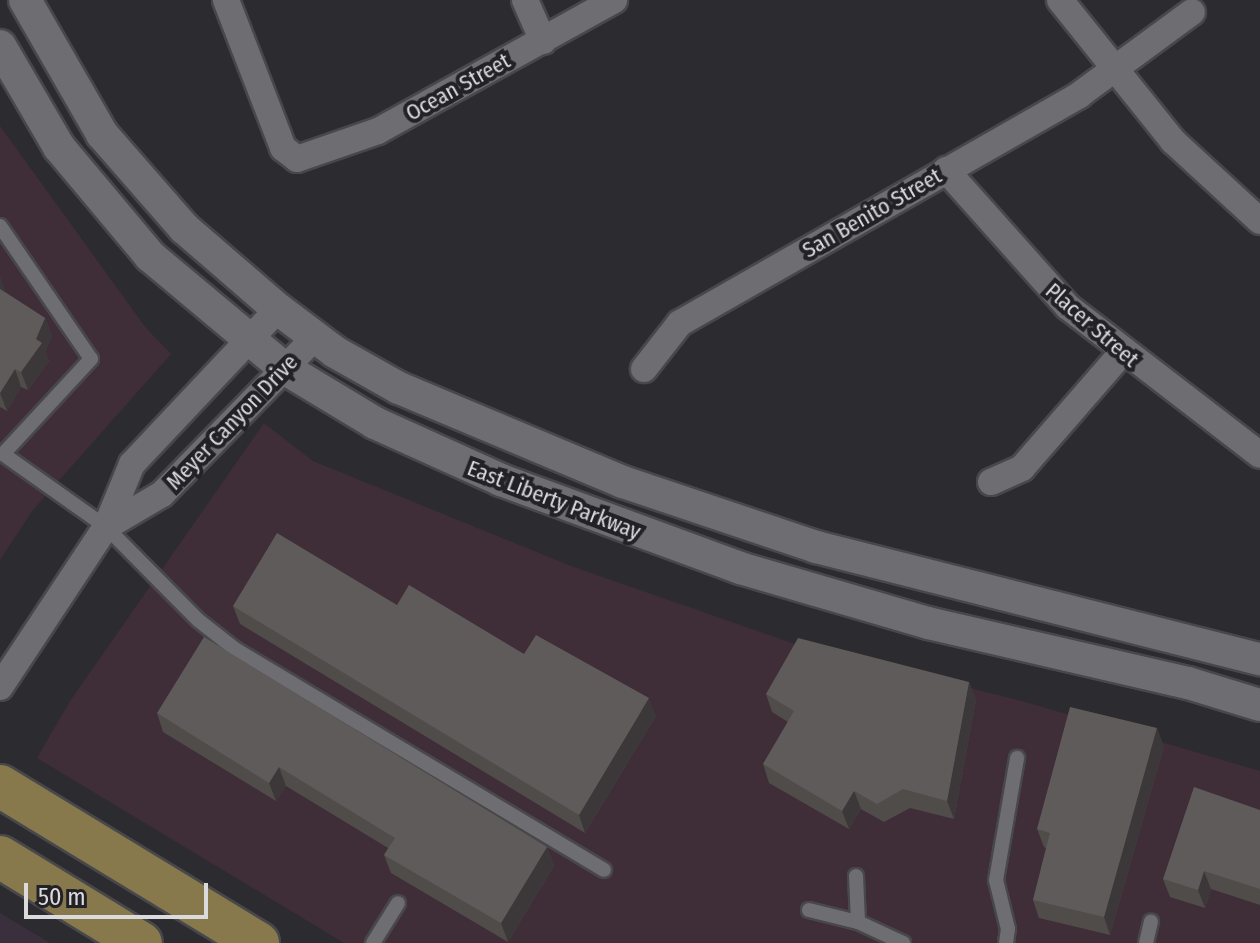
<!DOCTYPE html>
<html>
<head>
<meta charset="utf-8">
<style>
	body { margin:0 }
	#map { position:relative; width:1260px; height:943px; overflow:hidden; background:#2c2b30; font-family:"Fira Sans Condensed",sans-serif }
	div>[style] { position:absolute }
	.commercial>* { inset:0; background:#3f2d37 }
	.industrial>* { inset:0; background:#3a2f3d }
	.roads { filter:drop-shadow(2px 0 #48484b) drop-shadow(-2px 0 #48484b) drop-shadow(0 2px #48484b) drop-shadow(0 -2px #48484b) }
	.service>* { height:14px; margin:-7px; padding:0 7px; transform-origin:7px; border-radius:7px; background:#6e6d72 }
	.minor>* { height:26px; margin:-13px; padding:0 13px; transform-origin:13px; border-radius:13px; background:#6e6d72 }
	.tertiary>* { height:32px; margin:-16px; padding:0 16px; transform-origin:16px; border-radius:16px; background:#6e6d72 }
	.primary>* { height:42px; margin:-21px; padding:0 21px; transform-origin:21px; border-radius:21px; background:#87794c }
	.wall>* { inset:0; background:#504c4a }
	.shaded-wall>* { inset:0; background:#3c3839 }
	.building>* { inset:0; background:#5f5b5a }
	span { translate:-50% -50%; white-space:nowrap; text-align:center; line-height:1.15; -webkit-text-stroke:8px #222126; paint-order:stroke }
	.street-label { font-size:22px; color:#dbdbde }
	.scale { position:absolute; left:24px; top:883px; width:184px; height:36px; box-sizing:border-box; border:4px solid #dbdbde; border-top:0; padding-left:10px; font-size:24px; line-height:28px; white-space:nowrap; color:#dbdbde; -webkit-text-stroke:6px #222126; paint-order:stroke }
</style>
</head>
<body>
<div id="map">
	<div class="commercial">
		<div style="clip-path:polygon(0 126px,146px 328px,171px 354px,33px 510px,0 560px)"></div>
		<div style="clip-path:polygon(264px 423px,313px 461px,571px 566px,801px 646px,1022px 701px,1260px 771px,1260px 943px,344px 943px,37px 758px,70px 701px)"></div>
	</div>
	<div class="industrial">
		<div style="clip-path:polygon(0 913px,50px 943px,0 943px)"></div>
	</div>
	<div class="roads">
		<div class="service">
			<div style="left:0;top:226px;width:161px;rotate:55.6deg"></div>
			<div style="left:91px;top:359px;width:129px;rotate:132.8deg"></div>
			<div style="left:3px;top:454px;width:126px;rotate:35.3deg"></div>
			<div style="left:106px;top:527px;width:131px;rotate:45.3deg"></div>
			<div style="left:198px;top:620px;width:47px;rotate:38.1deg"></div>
			<div style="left:235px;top:649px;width:430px;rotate:30.9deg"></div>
			<div style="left:856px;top:876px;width:46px;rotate:87.5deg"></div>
			<div style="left:809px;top:910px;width:50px;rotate:13.8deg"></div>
			<div style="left:858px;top:922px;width:50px;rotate:25deg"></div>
			<div style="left:373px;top:943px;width:47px;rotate:-58deg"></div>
			<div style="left:1006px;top:943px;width:14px;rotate:-82deg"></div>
			<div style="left:1008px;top:929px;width:50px;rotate:-103.8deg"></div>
			<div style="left:996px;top:880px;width:124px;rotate:-80.2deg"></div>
			<div style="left:1146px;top:943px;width:22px;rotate:-77deg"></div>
		</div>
		<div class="minor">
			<div style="left:226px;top:0;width:159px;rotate:68.9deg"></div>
			<div style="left:283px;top:148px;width:18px;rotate:38deg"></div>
			<div style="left:297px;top:159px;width:86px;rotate:-19.1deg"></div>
			<div style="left:378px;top:131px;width:270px;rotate:-29deg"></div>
			<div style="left:525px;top:0;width:45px;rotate:66.3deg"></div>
			<div style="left:1060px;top:0;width:181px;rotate:51.3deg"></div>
			<div style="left:1173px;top:141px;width:118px;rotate:42.6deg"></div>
			<div style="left:946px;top:170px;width:183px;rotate:48.3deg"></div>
			<div style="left:1068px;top:307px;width:242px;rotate:37.6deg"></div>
			<div style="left:644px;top:369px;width:58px;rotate:-52deg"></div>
			<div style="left:680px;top:323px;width:460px;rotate:-29.7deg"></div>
			<div style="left:1079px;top:95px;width:140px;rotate:-36.3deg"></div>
			<div style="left:991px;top:482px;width:34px;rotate:-24deg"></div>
			<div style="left:1022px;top:468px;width:152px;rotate:-49deg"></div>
			<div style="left:106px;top:527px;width:65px;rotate:-30.5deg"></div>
			<div style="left:162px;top:494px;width:219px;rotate:-45.7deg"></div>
			<div style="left:0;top:687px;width:192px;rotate:-56.5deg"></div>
			<div style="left:106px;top:527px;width:68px;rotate:-67.6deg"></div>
			<div style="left:132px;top:464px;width:213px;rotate:-46.7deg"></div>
		</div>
		<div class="tertiary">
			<div style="left:25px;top:0;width:155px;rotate:60.1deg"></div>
			<div style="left:102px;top:134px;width:125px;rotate:48.9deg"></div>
			<div style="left:184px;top:228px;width:124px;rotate:40.8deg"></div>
			<div style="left:278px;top:309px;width:71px;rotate:37deg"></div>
			<div style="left:335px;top:352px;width:73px;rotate:29.4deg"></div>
			<div style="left:399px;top:388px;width:243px;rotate:22.8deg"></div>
			<div style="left:623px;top:482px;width:204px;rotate:18.6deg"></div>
			<div style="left:816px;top:547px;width:458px;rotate:14.2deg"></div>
			<div style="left:0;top:46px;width:117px;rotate:59.7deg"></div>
			<div style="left:59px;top:147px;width:142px;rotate:50.1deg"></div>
			<div style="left:150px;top:256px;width:175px;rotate:39.9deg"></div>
			<div style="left:284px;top:368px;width:106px;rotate:31.1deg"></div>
			<div style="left:375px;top:423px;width:138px;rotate:24.3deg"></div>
			<div style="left:501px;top:480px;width:255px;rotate:20.2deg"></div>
			<div style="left:740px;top:568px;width:196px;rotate:16.3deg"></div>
			<div style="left:928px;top:623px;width:267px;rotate:13deg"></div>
			<div style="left:1188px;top:683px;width:75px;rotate:17deg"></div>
		</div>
		<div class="primary">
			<div style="left:0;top:786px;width:302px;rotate:31.3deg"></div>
			<div style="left:0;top:857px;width:165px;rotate:31.4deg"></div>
		</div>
	</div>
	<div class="wall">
		<div style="clip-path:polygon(0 277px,5px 292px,45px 318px,52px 336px,45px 352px,49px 361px,28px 390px,21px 387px,7px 411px,0 407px)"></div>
		<div style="clip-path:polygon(397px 605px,524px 654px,656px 716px,585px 833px,240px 624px,233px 606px)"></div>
		<div style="clip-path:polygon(969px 682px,976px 700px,954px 819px,910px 808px,884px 822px,861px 809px,849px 829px,769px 783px,763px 764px,788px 722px,772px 712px,766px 694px)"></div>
		<div style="clip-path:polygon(157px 713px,547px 847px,554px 866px,508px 942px,391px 873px,384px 855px,388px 848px,286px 786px,276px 801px,163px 732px)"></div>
		<div style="clip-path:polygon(1164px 746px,1110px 935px,1039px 918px,1033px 900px,1046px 848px,1044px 847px,1037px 829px)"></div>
		<div style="clip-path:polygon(1260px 810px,1260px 905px,1211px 889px,1205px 908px,1170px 897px,1163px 879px)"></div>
	</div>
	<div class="shaded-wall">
		<div style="clip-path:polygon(0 277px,5px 292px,0 301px)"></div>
		<div style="clip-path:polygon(45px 318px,52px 336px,45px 352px,49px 361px,28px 390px,21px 372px)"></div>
		<div style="clip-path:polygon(15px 369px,21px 387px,7px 411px,0 393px)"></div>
		<div style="clip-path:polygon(969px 682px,976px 700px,954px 819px,947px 801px)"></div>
		<div style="clip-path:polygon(649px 698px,656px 716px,585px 833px,579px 815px)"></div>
		<div style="clip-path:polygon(1157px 728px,1164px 746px,1110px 935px,1104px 917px)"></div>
		<div style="clip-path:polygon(279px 767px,286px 786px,276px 801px,269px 783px)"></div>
		<div style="clip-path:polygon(854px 791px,861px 809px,849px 829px,842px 811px)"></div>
		<div style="clip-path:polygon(547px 847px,554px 866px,508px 942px,501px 923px)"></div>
		<div style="clip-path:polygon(1204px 871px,1211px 889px,1205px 908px,1198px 890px)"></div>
	</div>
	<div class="building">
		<div style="clip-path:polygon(0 289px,45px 318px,36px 339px,42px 343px,21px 372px,15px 369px,0 393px)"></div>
		<div style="clip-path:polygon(277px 533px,397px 605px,409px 585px,524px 654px,536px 635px,649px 698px,579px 815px,233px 606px)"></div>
		<div style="clip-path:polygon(204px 637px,547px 847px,501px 923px,384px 855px,395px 838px,279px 767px,269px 783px,157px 713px)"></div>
		<div style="clip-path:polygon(798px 638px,969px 682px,947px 801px,903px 789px,877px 804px,854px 791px,842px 811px,763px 764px,794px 711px,766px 694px)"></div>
		<div style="clip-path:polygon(1070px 707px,1157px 728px,1104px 917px,1033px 900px,1050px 833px,1037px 829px)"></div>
		<div style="clip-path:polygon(1194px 787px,1260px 810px,1260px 889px,1204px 871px,1198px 890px,1163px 879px)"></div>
	</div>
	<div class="street-label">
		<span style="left:458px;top:87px;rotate:-29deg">Ocean Street</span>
		<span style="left:872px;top:213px;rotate:-30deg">San Benito Street</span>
		<span style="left:1092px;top:325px;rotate:41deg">Placer Street</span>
		<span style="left:232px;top:422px;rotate:-46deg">Meyer Canyon Drive</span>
		<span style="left:554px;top:500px;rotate:21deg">East Liberty Parkway</span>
	</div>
	<div class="scale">50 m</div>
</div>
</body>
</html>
